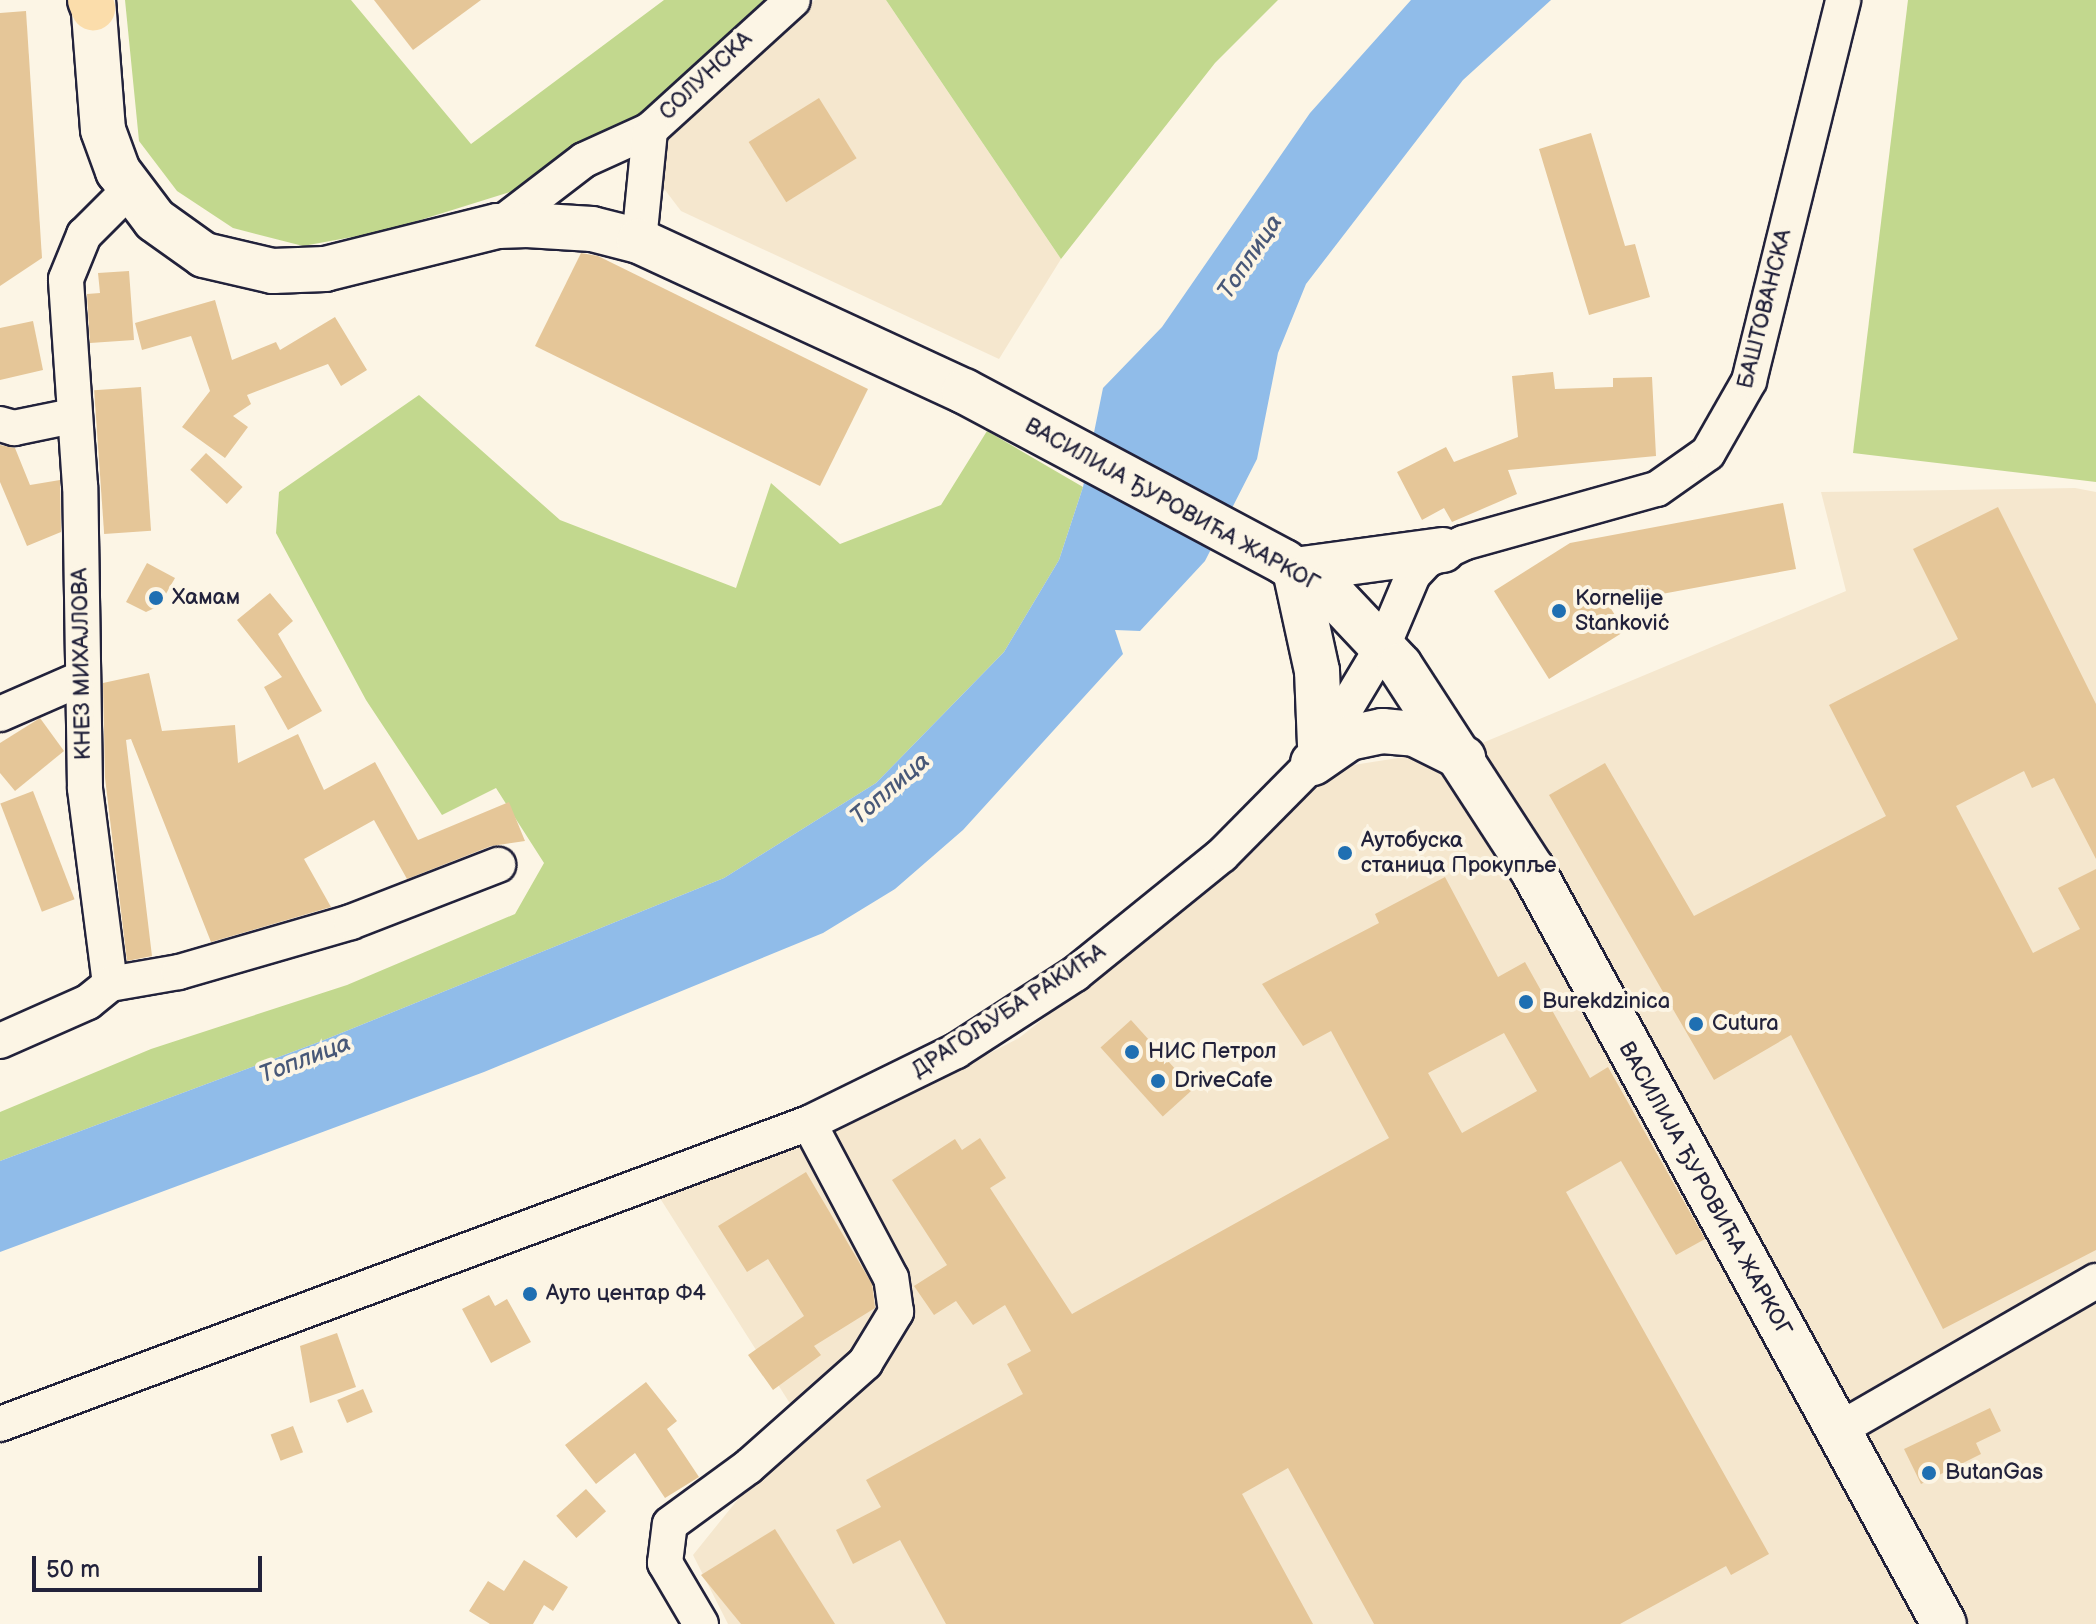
<!DOCTYPE html>
<html>
<head>
<meta charset="utf-8">
<style>
	body { margin:0 }
	#map { position:relative; width:2096px; height:1624px; overflow:hidden; background:#fcf5e5; font-family:"Balsamiq Sans",sans-serif }
	div>[style] { position:absolute }
	.built>* { inset:0; background:#f5e7ce }
	.green>* { inset:0; background:#c2d88e }
	.water>* { inset:0; background:#90bce9 }
	.building>* { inset:0; background:#e5c698; transform-origin:0 0 }
	.roads { filter:drop-shadow(2px 0 #22223b) drop-shadow(-2px 0 #22223b) drop-shadow(0 2px #22223b) drop-shadow(0 -2px #22223b) }
	.minor>* { height:34px; margin:-17px; padding:0 17px; transform-origin:17px; border-radius:17px; background:#fcf5e5 }
	.secondary>* { height:44px; margin:-22px; padding:0 22px; transform-origin:22px; border-radius:22px; background:#fcf5e5 }
	.primary>* { height:44px; margin:-22px; padding:0 22px; transform-origin:22px; border-radius:22px; background:#fbddab }
	.dots>* { width:22px; height:22px; translate:-50% -50%; box-sizing:border-box; border:4px solid #fcf5e5; border-radius:50% }
	span { translate:-50% -50%; white-space:nowrap; text-align:center; line-height:1.15; -webkit-text-stroke:8px #fcf5e5; paint-order:stroke }
	.street-label { font-size:22px; color:#22223b }
	.poi-label { font-size:22px; color:#22223b }
	.left { translate:0 -50%; text-align:left }
	.water-label { font-size:24px; color:#485878; font-style:italic }
	.scale { position:absolute; left:32px; top:1556px; width:230px; height:36px; box-sizing:border-box; border:4px solid #22223b; border-top:0; padding-left:10px; font-size:24px; line-height:28px; white-space:nowrap; color:#22223b; -webkit-text-stroke:6px #fcf5e5; paint-order:stroke }
</style>
</head>
<body>
<div id="map">
	<div class="built">
		<div style="clip-path:polygon(815px 0,886px 0,1061px 259px,999px 359px,681px 211px,662px 186px,656px 151px,677px 118px)"></div>
		<div style="clip-path:polygon(2075px 488px,2096px 492px,2096px 1624px,728px 1624px,693px 1555px,801px 1421px,658px 1195px,921px 1089px,1019px 1038px,1250px 855px,1334px 768px,1475px 746px,1846px 591px,1821px 492px)"></div>
	</div>
	<div class="green">
		<div style="clip-path:polygon(125px 0,351px 0,471px 144px,664px 0,779px 0,638px 118px,510px 192px,385px 231px,303px 246px,233px 228px,177px 191px,139px 141px)"></div>
		<div style="clip-path:polygon(886px 0,1278px 0,1215px 63px,1061px 259px)"></div>
		<div style="clip-path:polygon(1908px 0,2096px 0,2096px 482px,1853px 453px)"></div>
		<div style="clip-path:polygon(419px 395px,560px 520px,736px 588px,771px 483px,840px 544px,941px 505px,987px 431px,1083px 487px,1059px 560px,1004px 652px,876px 783px,724px 878px,319px 1042px,0 1161px,0 1112px,151px 1049px,347px 985px,515px 914px,544px 863px,496px 788px,442px 815px,366px 700px,276px 533px,279px 492px)"></div>
	</div>
	<div class="water">
		<div style="clip-path:polygon(1411px 0,1551px 0,1463px 80px,1306px 284px,1278px 353px,1257px 459px,1205px 561px,1140px 631px,1115px 630px,1123px 654px,963px 830px,895px 889px,823px 933px,484px 1072px,0 1252px,0 1161px,319px 1042px,724px 878px,876px 783px,1004px 652px,1059px 560px,1083px 487px,1103px 388px,1162px 327px,1310px 113px)"></div>
	</div>
	<div class="building">
		<div style="clip-path:polygon(374px 0,481px 0,413px 50px)"></div>
		<div style="clip-path:polygon(26px 11px,42px 258px,0 286px,0 13px)"></div>
		<div style="left:819px;top:98px;width:71px;height:83px;rotate:58deg"></div>
		<div style="clip-path:polygon(1591px 133px,1625px 246px,1635px 244px,1650px 297px,1589px 315px,1539px 149px)"></div>
		<div style="clip-path:polygon(581px 253px,598px 256px,868px 389px,820px 486px,535px 346px)"></div>
		<div style="clip-path:polygon(129px 271px,134px 340px,90px 343px,87px 294px,100px 293px,98px 273px)"></div>
		<div style="clip-path:polygon(215px 300px,232px 360px,276px 342px,280px 350px,335px 317px,367px 370px,341px 386px,328px 364px,247px 395px,251px 404px,233px 416px,248px 427px,225px 458px,182px 427px,210px 391px,191px 336px,142px 350px,135px 323px)"></div>
		<div style="clip-path:polygon(33px 321px,43px 370px,0 380px,0 328px)"></div>
		<div style="clip-path:polygon(1553px 372px,1555px 389px,1613px 387px,1613px 378px,1652px 377px,1656px 456px,1508px 470px,1517px 494px,1452px 522px,1444px 508px,1422px 520px,1397px 472px,1446px 447px,1454px 462px,1518px 437px,1512px 376px)"></div>
		<div style="left:141px;top:387px;width:144px;height:47px;rotate:86deg"></div>
		<div style="clip-path:polygon(0 445px,15px 448px,30px 485px,60px 480px,61px 532px,27px 546px,0 482px)"></div>
		<div style="left:206px;top:453px;width:50px;height:23px;rotate:43deg"></div>
		<div style="clip-path:polygon(1783px 503px,1796px 569px,1608px 604px,1625px 631px,1549px 679px,1494px 591px,1570px 543px)"></div>
		<div style="clip-path:polygon(1998px 507px,2096px 704px,2096px 859px,2054px 778px,2032px 788px,2024px 771px,1956px 806px,2033px 953px,2080px 929px,2058px 888px,2096px 869px,2096px 1250px,1943px 1329px,1791px 1035px,1714px 1080px,1549px 795px,1605px 763px,1694px 916px,1886px 816px,1829px 705px,1958px 639px,1913px 549px)"></div>
		<div style="clip-path:polygon(147px 563px,175px 578px,159px 606px,146px 612px,126px 602px)"></div>
		<div style="clip-path:polygon(270px 593px,293px 621px,278px 634px,322px 711px,288px 730px,264px 687px,282px 677px,237px 620px)"></div>
		<div style="clip-path:polygon(149px 673px,162px 731px,235px 725px,238px 763px,298px 734px,324px 790px,375px 762px,418px 840px,509px 802px,525px 841px,491px 846px,407px 879px,374px 820px,304px 859px,331px 907px,211px 942px,131px 739px,126px 740px,152px 956px,127px 961px,105px 778px,103px 683px)"></div>
		<div style="clip-path:polygon(40px 718px,64px 751px,15px 791px,0 773px,0 743px)"></div>
		<div style="left:33px;top:791px;width:116px;height:35px;rotate:69deg"></div>
		<div style="clip-path:polygon(evenodd,1445px 877px,1498px 977px,1525px 962px,1590px 1078px,1608px 1067px,1705px 1239px,1676px 1255px,1621px 1161px,1566px 1192px,1769px 1554px,1731px 1575px,1726px 1566px,1620px 1624px,1374px 1624px,1288px 1468px,1242px 1494px,1313px 1624px,946px 1624px,900px 1540px,853px 1564px,836px 1530px,881px 1507px,866px 1480px,1023px 1394px,1007px 1364px,1031px 1351px,1005px 1305px,973px 1325px,956px 1301px,934px 1315px,914px 1286px,947px 1265px,892px 1180px,955px 1139px,962px 1150px,980px 1138px,1006px 1178px,990px 1188px,1072px 1314px,1389px 1138px,1331px 1031px,1303px 1046px,1262px 984px,1379px 923px,1375px 914px,1445px 877px,1504px 1033px,1537px 1091px,1462px 1133px,1428px 1073px,1504px 1033px)"></div>
		<div style="left:1131px;top:1020px;width:93px;height:41px;rotate:48deg"></div>
		<div style="clip-path:polygon(806px 1172px,872px 1284px,875px 1308px,814px 1346px,821px 1355px,773px 1390px,748px 1355px,804px 1316px,768px 1259px,747px 1272px,718px 1226px)"></div>
		<div style="clip-path:polygon(489px 1295px,495px 1306px,507px 1299px,531px 1342px,491px 1363px,462px 1309px)"></div>
		<div style="clip-path:polygon(337px 1333px,356px 1387px,310px 1403px,300px 1346px)"></div>
		<div style="clip-path:polygon(646px 1382px,677px 1421px,667px 1429px,699px 1477px,665px 1498px,635px 1453px,596px 1484px,565px 1445px)"></div>
		<div style="left:363px;top:1389px;width:25px;height:28px;rotate:67deg"></div>
		<div style="clip-path:polygon(1990px 1408px,2001px 1431px,1976px 1443px,1981px 1454px,1921px 1484px,1904px 1449px)"></div>
		<div style="left:293px;top:1426px;width:28px;height:24px;rotate:69deg"></div>
		<div style="left:586px;top:1489px;width:30px;height:40px;rotate:48deg"></div>
		<div style="clip-path:polygon(775px 1529px,835px 1624px,741px 1624px,701px 1575px)"></div>
		<div style="clip-path:polygon(524px 1560px,568px 1587px,553px 1611px,544px 1605px,533px 1624px,490px 1624px,469px 1611px,488px 1581px,504px 1591px)"></div>
	</div>
	<div class="roads">
		<div class="minor">
			<div style="left:498px;top:226px;width:108px;rotate:-37.5deg"></div>
			<div style="left:584px;top:160px;width:72px;rotate:-24.4deg"></div>
			<div style="left:650px;top:130px;width:193px;rotate:-42.3deg"></div>
			<div style="left:639px;top:241px;width:112px;rotate:-84.3deg"></div>
			<div style="left:0;top:424px;width:15px;rotate:16deg"></div>
			<div style="left:14px;top:428px;width:59px;rotate:-11.7deg"></div>
			<div style="left:0;top:714px;width:87px;rotate:-23.6deg"></div>
			<div style="left:110px;top:984px;width:198px;rotate:-97.3deg"></div>
			<div style="left:85px;top:788px;width:302px;rotate:-90.9deg"></div>
			<div style="left:80px;top:486px;width:207px;rotate:-93.9deg"></div>
			<div style="left:66px;top:279px;width:48px;rotate:-67.8deg"></div>
			<div style="left:84px;top:235px;width:64px;rotate:-45deg"></div>
			<div style="left:0;top:1041px;width:96px;rotate:-23.9deg"></div>
			<div style="left:88px;top:1002px;width:28px;rotate:-39deg"></div>
			<div style="left:110px;top:984px;width:70px;rotate:-9.9deg"></div>
			<div style="left:179px;top:972px;width:179px;rotate:-16.2deg"></div>
			<div style="left:351px;top:922px;width:158px;rotate:-21.2deg"></div>
			<div style="left:0;top:1424px;width:863px;rotate:-20.41deg"></div>
			<div style="left:809px;top:1123px;width:164px;rotate:-26.1deg"></div>
			<div style="left:956px;top:1051px;width:142px;rotate:-32.9deg"></div>
			<div style="left:1075px;top:974px;width:189px;rotate:-39deg"></div>
			<div style="left:1222px;top:855px;width:129px;rotate:-45.3deg"></div>
			<div style="left:1313px;top:763px;width:136px;rotate:-59.1deg"></div>
			<div style="left:1383px;top:646px;width:77px;rotate:-67.1deg"></div>
			<div style="left:1413px;top:575px;width:21px;rotate:-47deg"></div>
			<div style="left:1427px;top:560px;width:40px;rotate:-25deg"></div>
			<div style="left:1463px;top:543px;width:201px;rotate:-15.6deg"></div>
			<div style="left:1657px;top:489px;width:62px;rotate:-35.2deg"></div>
			<div style="left:1708px;top:453px;width:83px;rotate:-60.3deg"></div>
			<div style="left:1749px;top:381px;width:392px;rotate:-76.1deg"></div>
			<div style="left:1838px;top:1430px;width:298px;rotate:-30deg"></div>
			<div style="left:701px;top:1624px;width:71px;rotate:-120.5deg"></div>
			<div style="left:665px;top:1563px;width:39px;rotate:-83deg"></div>
			<div style="left:670px;top:1524px;width:97px;rotate:-36.2deg"></div>
			<div style="left:748px;top:1467px;width:157px;rotate:-41.6deg"></div>
			<div style="left:865px;top:1363px;width:60px;rotate:-58.7deg"></div>
			<div style="left:896px;top:1312px;width:34px;rotate:-98deg"></div>
			<div style="left:891px;top:1278px;width:175px;rotate:-117.9deg"></div>
		</div>
		<div class="secondary">
			<div style="left:93px;top:0;width:130px;rotate:85.6deg"></div>
			<div style="left:103px;top:130px;width:44px;rotate:69.9deg"></div>
			<div style="left:118px;top:171px;width:61px;rotate:52.9deg"></div>
			<div style="left:155px;top:220px;width:60px;rotate:35.5deg"></div>
			<div style="left:204px;top:255px;width:71px;rotate:13.1deg"></div>
			<div style="left:273px;top:271px;width:52px;rotate:-2.2deg"></div>
			<div style="left:325px;top:269px;width:178px;rotate:-14deg"></div>
			<div style="left:498px;top:226px;width:29px;rotate:-2deg"></div>
			<div style="left:527px;top:225px;width:65px;rotate:3.5deg"></div>
			<div style="left:592px;top:229px;width:49px;rotate:14.3deg"></div>
			<div style="left:639px;top:241px;width:358px;rotate:24.8deg"></div>
			<div style="left:964px;top:391px;width:363px;rotate:28.1deg"></div>
			<div style="left:1284px;top:562px;width:63px;rotate:34.7deg"></div>
			<div style="left:1336px;top:598px;width:93px;rotate:46.7deg"></div>
			<div style="left:1400px;top:666px;width:242px;rotate:57deg"></div>
			<div style="left:1532px;top:869px;width:860px;rotate:61.38deg"></div>
			<div style="left:1320px;top:745px;width:74px;rotate:-92.3deg"></div>
			<div style="left:1317px;top:671px;width:103px;rotate:-102.3deg"></div>
			<div style="left:1295px;top:570px;width:149px;rotate:-7.7deg"></div>
			<div style="left:1313px;top:763px;width:44px;rotate:-34.8deg"></div>
			<div style="left:1349px;top:738px;width:34px;rotate:-12deg"></div>
			<div style="left:1382px;top:731px;width:33px;rotate:5deg"></div>
			<div style="left:1415px;top:734px;width:54px;rotate:26.6deg"></div>
		</div>
		<div class="primary">
			<div style="left:90px;top:0;width:9px;rotate:69deg"></div>
		</div>
	</div>
	<div class="dots">
		<div style="left:156px;top:598px;background:#1f6fb2"></div>
		<div style="left:1559px;top:611px;background:#1f6fb2"></div>
		<div style="left:1345px;top:853px;background:#1f6fb2"></div>
		<div style="left:1526px;top:1002px;background:#1f6fb2"></div>
		<div style="left:1696px;top:1024px;background:#1f6fb2"></div>
		<div style="left:1132px;top:1052px;background:#1f6fb2"></div>
		<div style="left:1158px;top:1081px;background:#1f6fb2"></div>
		<div style="left:530px;top:1294px;background:#1f6fb2"></div>
		<div style="left:1929px;top:1473px;background:#1f6fb2"></div>
	</div>
	<div class="street-label">
		<span style="left:706px;top:76px;rotate:-43deg">СОЛУНСКА</span>
		<span style="left:1765px;top:309px;rotate:-76deg">БАШТОВАНСКА</span>
		<span style="left:1172px;top:505px;rotate:29deg">ВАСИЛИЈА ЂУРОВИЋА ЖАРКОГ</span>
		<span style="left:82px;top:664px;rotate:-91deg">КНЕЗ МИХАЈЛОВА</span>
		<span style="left:1009px;top:1011px;rotate:-33deg">ДРАГОЉУБА РАКИЋА</span>
		<span style="left:1705px;top:1189px;rotate:61deg">ВАСИЛИЈА ЂУРОВИЋА ЖАРКОГ</span>
	</div>
	<div class="poi-label">
		<span class="left" style="left:172px;top:598px">Хамам</span>
		<span class="left" style="left:1575px;top:611px">Kornelije<br>Stanković</span>
		<span class="left" style="left:1361px;top:853px">Аутобуска<br>станица Прокупље</span>
		<span class="left" style="left:1542px;top:1002px">Burekdzinica</span>
		<span class="left" style="left:1712px;top:1024px">Cutura</span>
		<span class="left" style="left:1148px;top:1052px">НИС Петрол</span>
		<span class="left" style="left:1174px;top:1081px">DriveCafe</span>
		<span class="left" style="left:546px;top:1294px">Ауто центар Ф4</span>
		<span class="left" style="left:1945px;top:1473px">ButanGas</span>
	</div>
	<div class="water-label">
		<span style="left:1250px;top:257px;rotate:-56deg">Топлица</span>
		<span style="left:890px;top:789px;rotate:-41deg">Топлица</span>
		<span style="left:305px;top:1059px;rotate:-21deg">Топлица</span>
	</div>
	<div class="scale">50 m</div>
</div>
</body>
</html>
